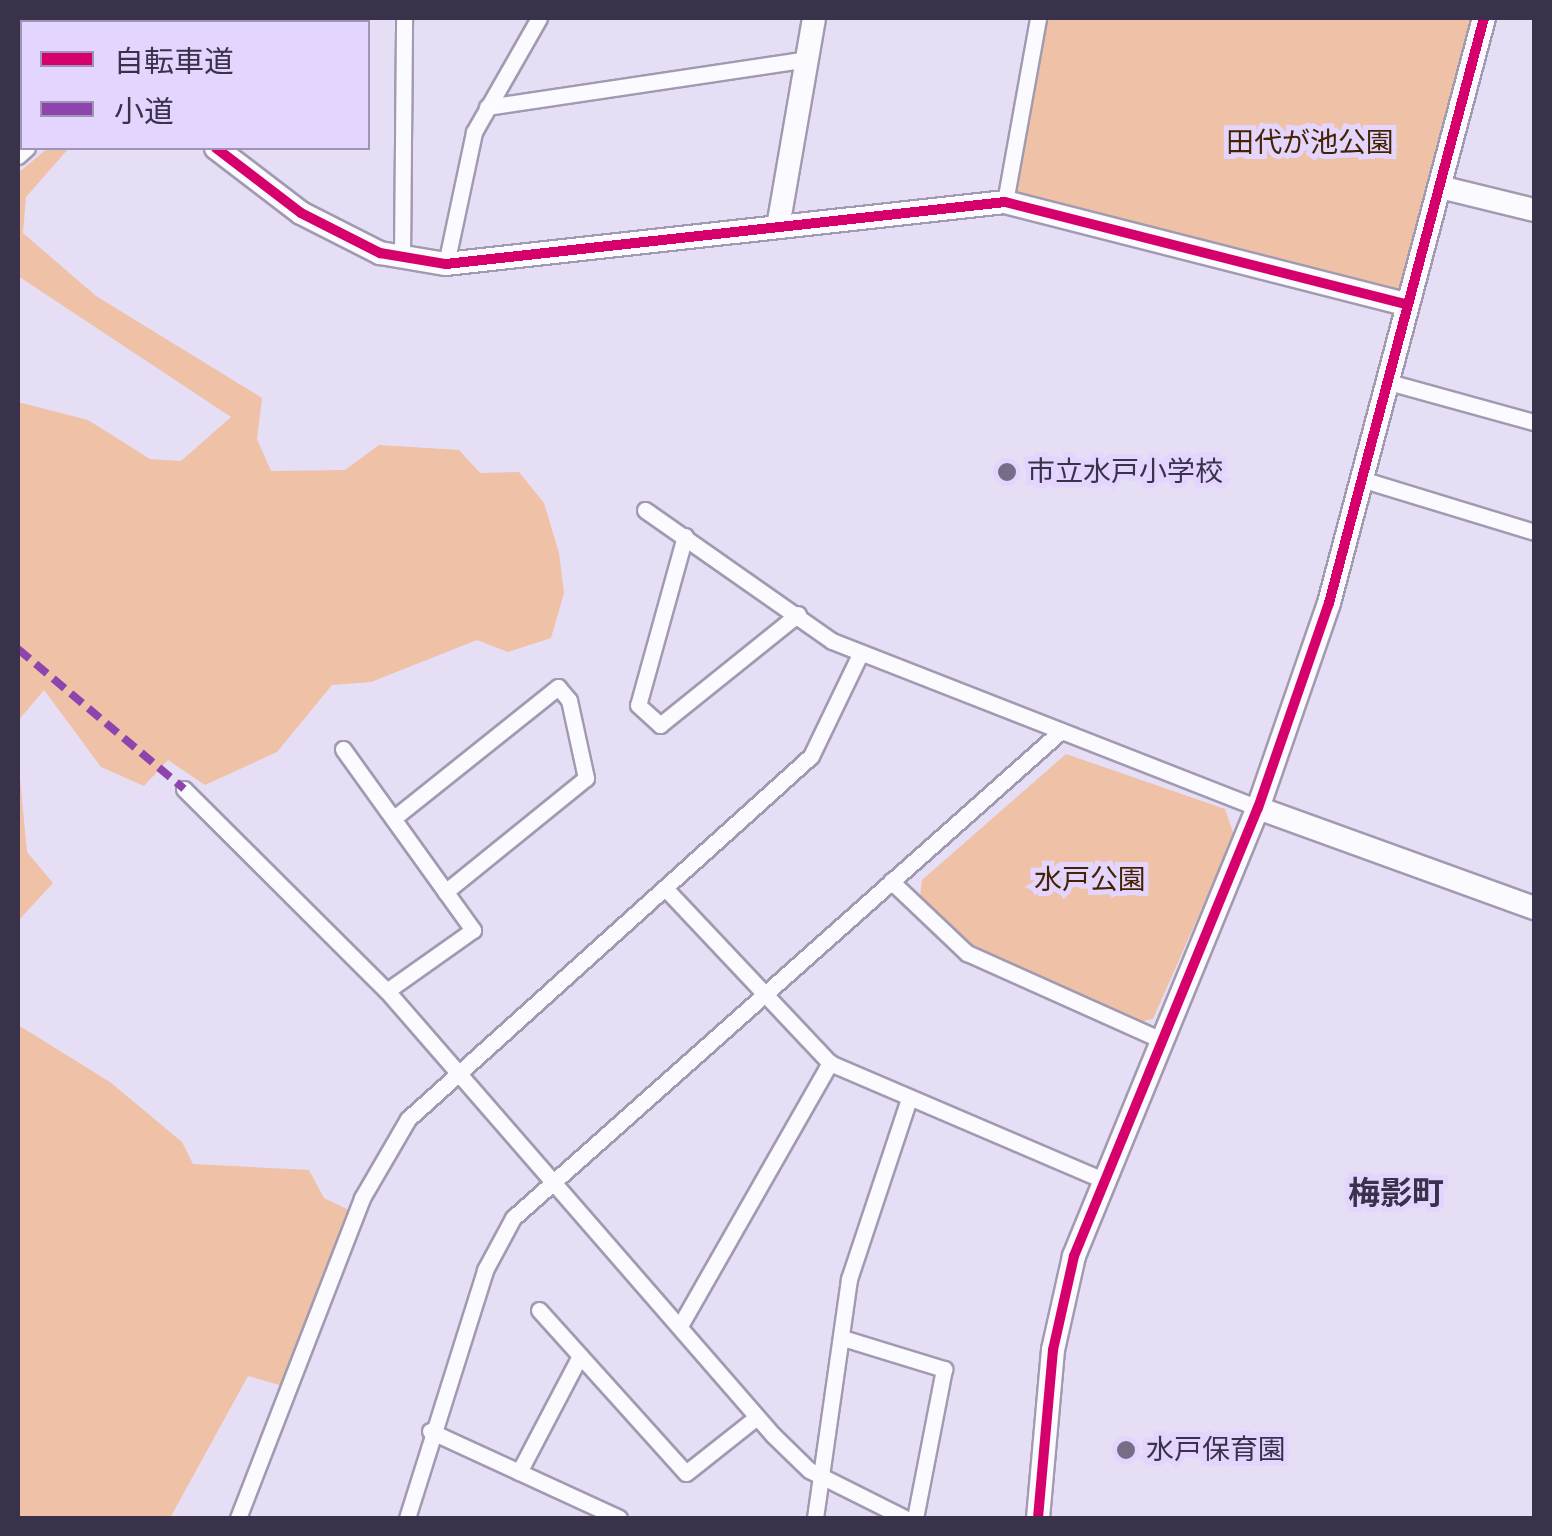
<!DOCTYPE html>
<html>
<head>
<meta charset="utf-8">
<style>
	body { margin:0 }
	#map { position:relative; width:1552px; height:1536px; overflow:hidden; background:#e6def5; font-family:Arial,"Noto Sans JP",sans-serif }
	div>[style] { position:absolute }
	.green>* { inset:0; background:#efc1a6 }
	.roads { filter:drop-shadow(2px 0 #a29ab0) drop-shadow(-2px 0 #a29ab0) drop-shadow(0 2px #a29ab0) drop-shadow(0 -2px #a29ab0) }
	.street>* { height:15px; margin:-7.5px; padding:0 7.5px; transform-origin:7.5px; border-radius:7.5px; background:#fbfafe }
	.secondary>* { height:22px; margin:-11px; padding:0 11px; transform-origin:11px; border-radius:11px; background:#fbfafe }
	.quiet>* { height:8px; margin-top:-4px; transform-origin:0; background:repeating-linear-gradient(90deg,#8e44ad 0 15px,transparent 0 23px) }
	.cycleway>* { height:10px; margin:-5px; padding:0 5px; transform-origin:5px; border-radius:5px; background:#d6006c }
	.dots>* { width:28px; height:28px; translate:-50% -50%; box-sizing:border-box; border:5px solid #e3d5fe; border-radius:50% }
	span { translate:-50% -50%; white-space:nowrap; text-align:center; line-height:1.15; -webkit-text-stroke:10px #e3d5fe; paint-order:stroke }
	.park-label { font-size:28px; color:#452300 }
	.poi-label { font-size:28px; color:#3a314b }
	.left { translate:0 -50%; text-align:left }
	.quarter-label { font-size:32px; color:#3a314b; font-weight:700 }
	.frame { position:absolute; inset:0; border:20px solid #3a314b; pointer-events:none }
	.legend { position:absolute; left:20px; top:20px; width:350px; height:130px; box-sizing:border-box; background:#e3d5fe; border:2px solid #9f93b6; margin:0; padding:12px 18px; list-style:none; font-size:30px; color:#3a314b }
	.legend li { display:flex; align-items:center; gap:20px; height:50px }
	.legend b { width:50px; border:2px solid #9f93b6 }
</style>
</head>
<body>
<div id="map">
	<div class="green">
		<div style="clip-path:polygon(1045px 18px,1473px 18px,1401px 296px,1011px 198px)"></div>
		<div style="clip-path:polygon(48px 148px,69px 148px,26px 197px,23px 233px,96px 296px,262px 398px,257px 439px,271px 471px,345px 470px,379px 445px,459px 450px,480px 473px,519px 472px,544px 503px,559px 553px,564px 593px,551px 638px,508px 652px,477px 640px,371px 682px,332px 685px,277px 752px,205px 785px,168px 760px,144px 786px,101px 767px,44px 690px,18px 721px,18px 402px,88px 420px,150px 459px,181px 461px,231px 417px,18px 276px,18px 173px)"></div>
		<div style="clip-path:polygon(1066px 754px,1225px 809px,1234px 835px,1153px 1019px,1138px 1022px,972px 948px,920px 897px,922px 880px)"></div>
		<div style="clip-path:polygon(18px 757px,27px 852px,53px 883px,18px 921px)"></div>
		<div style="clip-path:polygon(18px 1025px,110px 1082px,182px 1142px,193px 1164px,309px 1170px,324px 1198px,361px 1216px,290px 1388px,248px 1376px,170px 1518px,18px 1518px)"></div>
	</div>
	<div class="roads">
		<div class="street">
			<div style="left:487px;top:107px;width:324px;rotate:-8.5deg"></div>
			<div style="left:18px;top:156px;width:12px;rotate:-42deg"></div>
			<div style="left:1005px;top:202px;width:187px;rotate:-79.8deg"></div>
			<div style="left:402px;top:258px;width:240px;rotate:-89.5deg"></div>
			<div style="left:446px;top:264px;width:135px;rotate:-78deg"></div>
			<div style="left:474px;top:132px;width:131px;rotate:-60.3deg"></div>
			<div style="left:1385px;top:381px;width:155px;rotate:15.4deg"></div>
			<div style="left:1361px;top:479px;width:181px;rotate:17deg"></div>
			<div style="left:645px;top:510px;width:228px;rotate:35deg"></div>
			<div style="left:832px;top:641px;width:458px;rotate:21.4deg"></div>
			<div style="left:685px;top:536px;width:175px;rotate:105.5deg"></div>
			<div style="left:638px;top:705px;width:30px;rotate:42deg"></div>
			<div style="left:660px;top:725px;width:177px;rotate:-38.8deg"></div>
			<div style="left:343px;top:749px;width:223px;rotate:54.3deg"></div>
			<div style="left:473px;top:930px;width:105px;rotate:144.7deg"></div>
			<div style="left:184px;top:789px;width:286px;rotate:44.9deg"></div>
			<div style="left:387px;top:991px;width:588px;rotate:49deg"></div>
			<div style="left:773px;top:1435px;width:50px;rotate:44.2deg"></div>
			<div style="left:809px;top:1470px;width:107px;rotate:26.6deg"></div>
			<div style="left:394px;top:818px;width:210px;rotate:-38.6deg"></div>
			<div style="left:558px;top:687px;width:17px;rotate:50deg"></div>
			<div style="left:569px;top:700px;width:80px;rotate:77.7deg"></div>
			<div style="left:586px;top:778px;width:181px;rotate:141deg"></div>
			<div style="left:891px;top:881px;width:105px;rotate:43.5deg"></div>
			<div style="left:967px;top:953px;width:210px;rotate:24.1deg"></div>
			<div style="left:665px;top:888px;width:241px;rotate:46.7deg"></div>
			<div style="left:830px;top:1063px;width:297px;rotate:23.2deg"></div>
			<div style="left:539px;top:1310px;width:219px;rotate:48deg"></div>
			<div style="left:686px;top:1473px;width:90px;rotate:-38.3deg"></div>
			<div style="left:681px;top:1324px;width:301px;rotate:-60.3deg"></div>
			<div style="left:843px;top:1338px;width:106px;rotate:17.1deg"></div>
			<div style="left:944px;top:1369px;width:152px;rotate:101deg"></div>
			<div style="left:430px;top:1431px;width:208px;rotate:24.7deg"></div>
			<div style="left:519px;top:1472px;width:131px;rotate:-62.3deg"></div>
			<div style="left:238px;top:1518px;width:343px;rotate:-68.8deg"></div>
			<div style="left:362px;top:1198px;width:91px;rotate:-59.8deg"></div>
			<div style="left:408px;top:1119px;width:542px;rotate:-42.01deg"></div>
			<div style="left:811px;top:756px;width:113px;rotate:-64.3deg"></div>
			<div style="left:407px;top:1518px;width:260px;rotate:-72.5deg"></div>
			<div style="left:485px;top:1270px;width:59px;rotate:-61.7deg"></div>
			<div style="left:513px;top:1218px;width:733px;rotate:-41.63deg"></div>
			<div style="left:815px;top:1518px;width:241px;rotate:-81.9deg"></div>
			<div style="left:849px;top:1279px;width:190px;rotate:-71.6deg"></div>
		</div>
		<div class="secondary">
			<div style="left:97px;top:18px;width:4px;rotate:63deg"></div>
			<div style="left:216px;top:148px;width:107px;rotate:37.4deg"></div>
			<div style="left:301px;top:213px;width:89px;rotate:26.9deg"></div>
			<div style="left:380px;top:253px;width:67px;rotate:9.5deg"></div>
			<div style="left:446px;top:264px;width:562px;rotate:-6.33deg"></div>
			<div style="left:1005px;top:202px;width:413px;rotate:14.3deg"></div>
			<div style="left:1440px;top:187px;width:97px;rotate:13.7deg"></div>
			<div style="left:779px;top:221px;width:206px;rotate:-80.2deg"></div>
			<div style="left:1258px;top:808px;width:294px;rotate:19.9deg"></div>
			<div style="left:1038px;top:1518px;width:169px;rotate:-84.9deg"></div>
			<div style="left:1053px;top:1350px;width:96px;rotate:-77.4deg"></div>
			<div style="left:1074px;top:1256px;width:484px;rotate:-67.7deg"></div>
			<div style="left:1258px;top:808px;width:217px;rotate:-70.9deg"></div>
			<div style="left:1329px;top:603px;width:605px;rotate:-75.16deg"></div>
		</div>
	</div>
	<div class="quiet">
		<div style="left:18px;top:649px;width:217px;rotate:40.1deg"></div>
	</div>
	<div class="cycleway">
		<div style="left:216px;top:148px;width:107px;rotate:37.4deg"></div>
		<div style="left:301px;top:213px;width:89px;rotate:26.9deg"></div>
		<div style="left:380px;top:253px;width:67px;rotate:9.5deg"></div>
		<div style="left:446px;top:264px;width:562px;rotate:-6.33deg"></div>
		<div style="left:1005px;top:202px;width:413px;rotate:14.3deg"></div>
		<div style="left:1038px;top:1518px;width:169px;rotate:-84.9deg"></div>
		<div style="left:1053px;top:1350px;width:96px;rotate:-77.4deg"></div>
		<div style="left:1074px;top:1256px;width:484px;rotate:-67.7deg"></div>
		<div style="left:1258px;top:808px;width:217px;rotate:-70.9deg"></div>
		<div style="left:1329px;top:603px;width:605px;rotate:-75.16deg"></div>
	</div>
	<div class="dots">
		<div style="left:1007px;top:472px;background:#766e86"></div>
		<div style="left:1126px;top:1450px;background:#766e86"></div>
	</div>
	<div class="park-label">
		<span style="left:1310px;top:143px">田代が池公園</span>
		<span style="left:1090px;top:880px">水戸公園</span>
	</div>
	<div class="poi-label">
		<span class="left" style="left:1027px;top:472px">市立水戸小学校</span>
		<span class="left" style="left:1146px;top:1450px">水戸保育園</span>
	</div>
	<div class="quarter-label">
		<span style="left:1396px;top:1193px">梅影町</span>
	</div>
	<div class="frame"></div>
	<ul class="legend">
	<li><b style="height:12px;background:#d6006c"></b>自転車道</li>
	<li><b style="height:12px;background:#8e44ad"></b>小道</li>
	</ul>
</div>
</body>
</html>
